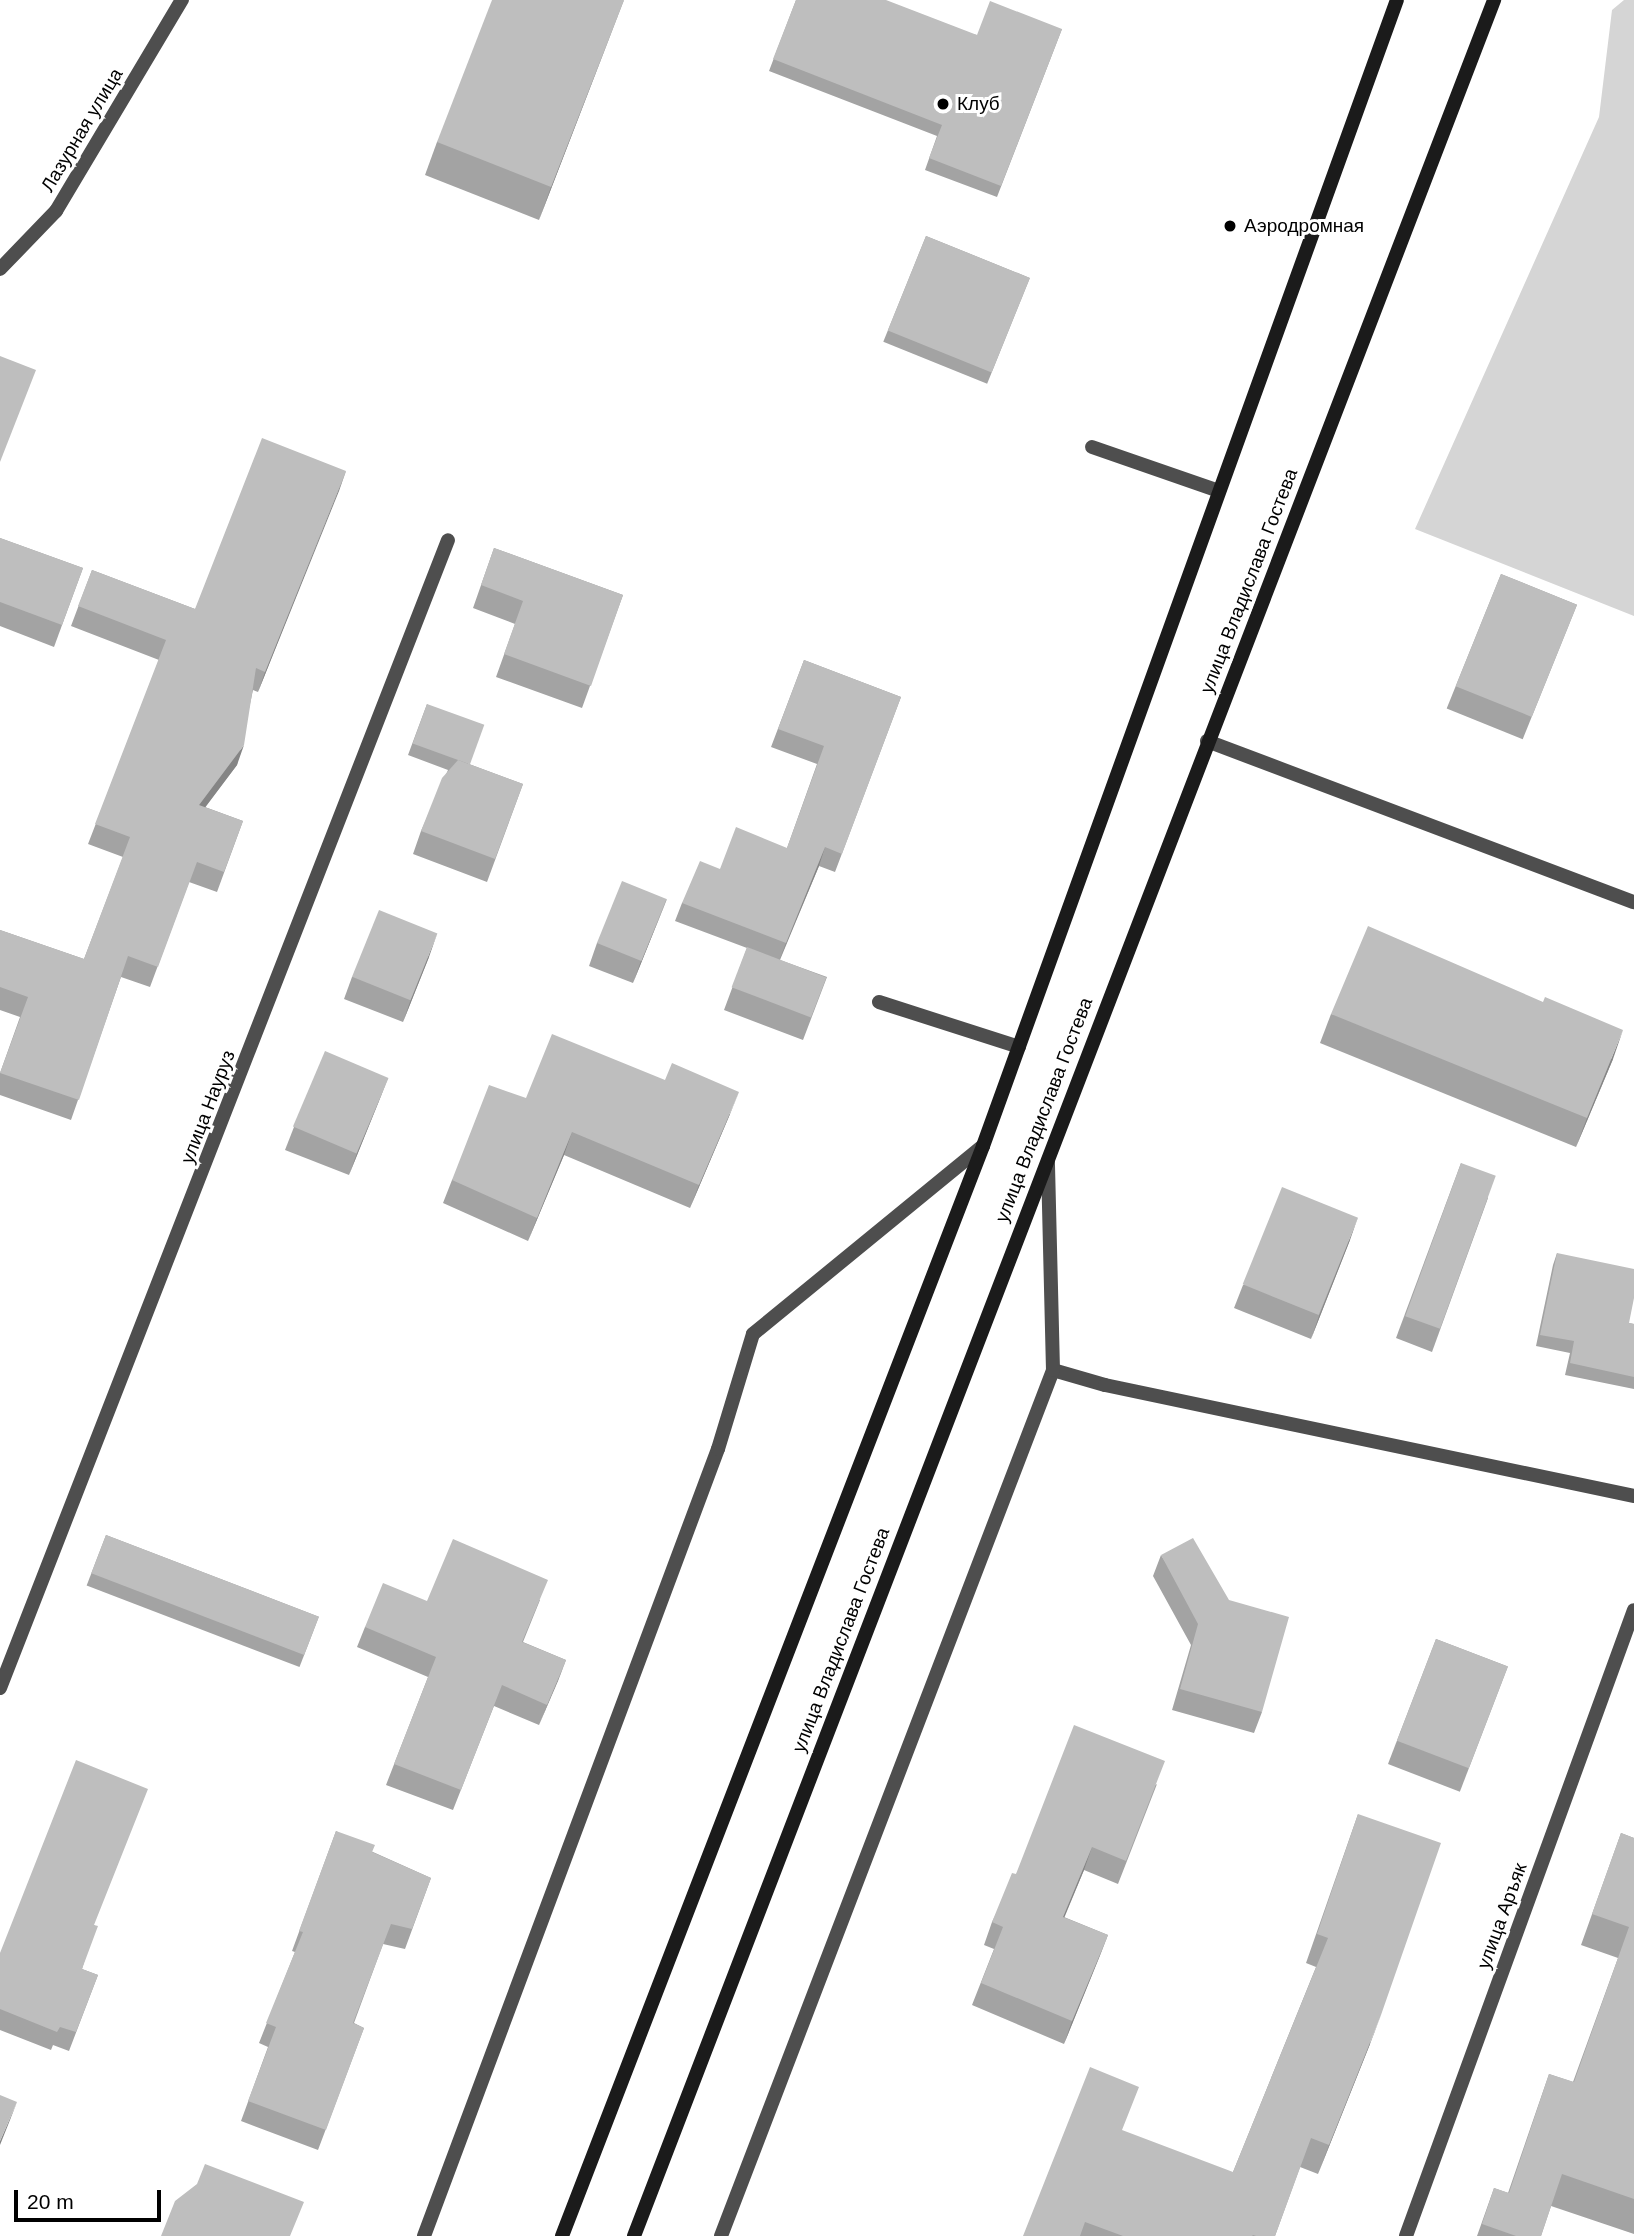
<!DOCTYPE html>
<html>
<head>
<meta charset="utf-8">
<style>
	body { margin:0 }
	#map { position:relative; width:1634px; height:2236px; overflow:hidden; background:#fff; font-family:Arial,sans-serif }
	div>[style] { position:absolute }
	.green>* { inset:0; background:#d5d5d5 }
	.service>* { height:14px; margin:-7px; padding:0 7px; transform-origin:7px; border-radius:7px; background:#4e4e4e }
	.minor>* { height:14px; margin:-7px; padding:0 7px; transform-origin:7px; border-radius:7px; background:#4e4e4e }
	.secondary>* { height:14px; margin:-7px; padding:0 7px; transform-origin:7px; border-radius:7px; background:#1b1b1b }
	.wall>* { inset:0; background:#a3a3a3; transform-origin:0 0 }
	.shaded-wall>* { inset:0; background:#858585 }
	.building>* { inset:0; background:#bebebe; transform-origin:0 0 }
	.dots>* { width:19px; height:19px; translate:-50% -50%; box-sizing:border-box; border:4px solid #fff; border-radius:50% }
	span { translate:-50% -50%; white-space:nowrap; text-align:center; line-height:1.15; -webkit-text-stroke:6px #fff; paint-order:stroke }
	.poi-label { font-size:19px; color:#000 }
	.left { translate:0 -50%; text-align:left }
	.street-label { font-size:19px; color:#000 }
	.scale { position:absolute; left:14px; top:2190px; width:147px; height:32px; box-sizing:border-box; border:4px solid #000; border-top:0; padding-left:9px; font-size:21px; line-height:24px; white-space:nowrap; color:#000; -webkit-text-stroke:5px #fff; paint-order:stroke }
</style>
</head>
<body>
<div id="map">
	<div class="green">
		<div style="clip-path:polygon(1624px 0,1634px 0,1634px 616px,1415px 529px,1599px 117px,1612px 10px)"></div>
	</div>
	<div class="service">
		<div style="left:1092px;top:447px;width:134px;rotate:19.1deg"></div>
		<div style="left:1207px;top:741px;width:456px;rotate:20.7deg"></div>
		<div style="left:879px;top:1002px;width:147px;rotate:17.8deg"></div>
	</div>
	<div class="minor">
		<div style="left:0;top:269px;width:81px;rotate:-46deg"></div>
		<div style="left:56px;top:211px;width:246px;rotate:-59.2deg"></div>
		<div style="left:1053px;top:1370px;width:54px;rotate:16.1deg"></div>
		<div style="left:1105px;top:1385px;width:541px;rotate:11.85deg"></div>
		<div style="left:0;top:1688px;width:1232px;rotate:-68.68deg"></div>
		<div style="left:424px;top:2236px;width:840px;rotate:-69.52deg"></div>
		<div style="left:718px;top:1449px;width:120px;rotate:-73.1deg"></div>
		<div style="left:753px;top:1334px;width:297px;rotate:-39.3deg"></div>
		<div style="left:721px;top:2236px;width:927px;rotate:-69.02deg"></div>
		<div style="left:1053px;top:1370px;width:209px;rotate:-91.4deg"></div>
		<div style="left:1406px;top:2236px;width:666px;rotate:-69.99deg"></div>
	</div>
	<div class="secondary">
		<div style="left:562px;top:2236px;width:1168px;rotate:-68.88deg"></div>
		<div style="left:983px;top:1146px;width:1218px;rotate:-70.14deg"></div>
		<div style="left:634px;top:2236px;width:2396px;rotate:-68.96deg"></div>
	</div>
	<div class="wall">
		<div style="clip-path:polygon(624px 0,539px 220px,425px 175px,437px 142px)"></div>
		<div style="clip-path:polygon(796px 0,977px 35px,1062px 29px,997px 197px,925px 170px,937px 136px,769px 71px)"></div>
		<div style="left:926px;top:236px;width:112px;height:114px;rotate:22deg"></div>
		<div style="clip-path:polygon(346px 471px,258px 692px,253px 690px,237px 765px,205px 807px,243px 821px,217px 892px,189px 882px,150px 987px,121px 977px,71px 1120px,0 1095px,0 1073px,20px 1017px,0 1010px,0 930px,84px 959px,123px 857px,88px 844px,159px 660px,71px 626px,92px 570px,195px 609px)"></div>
		<div style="clip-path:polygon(0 538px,83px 568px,54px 647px,0 626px)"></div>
		<div style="clip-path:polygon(494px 548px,623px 595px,582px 708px,496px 677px,515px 624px,473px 608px)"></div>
		<div style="left:1501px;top:574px;width:82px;height:145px;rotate:22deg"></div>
		<div style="clip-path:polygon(804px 660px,901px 697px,835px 872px,819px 866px,780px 960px,827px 977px,803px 1040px,724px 1010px,747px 948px,675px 921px,682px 903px,720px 869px,787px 848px,817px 764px,771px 747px)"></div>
		<div style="clip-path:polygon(427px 704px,469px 764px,523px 784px,487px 882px,413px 854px,421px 831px,448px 770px,408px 755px)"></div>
		<div style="clip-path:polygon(667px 899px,633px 983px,589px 966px,597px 943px)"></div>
		<div style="clip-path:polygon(429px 957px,403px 1022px,344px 999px,352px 977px)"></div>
		<div style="clip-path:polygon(1331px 1014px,1613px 1059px,1576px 1147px,1320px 1043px)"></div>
		<div style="clip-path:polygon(388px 1078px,349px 1175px,285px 1150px,294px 1127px)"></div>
		<div style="clip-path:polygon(526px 1098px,730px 1114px,690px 1208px,564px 1155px,528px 1241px,443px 1203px,452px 1180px)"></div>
		<div style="clip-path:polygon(1461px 1163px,1488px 1198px,1432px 1352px,1396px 1338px)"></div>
		<div style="clip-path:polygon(1350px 1240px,1311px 1339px,1234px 1308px,1243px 1285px)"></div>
		<div style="clip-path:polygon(1557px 1253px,1629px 1323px,1634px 1324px,1634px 1389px,1565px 1375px,1570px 1353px,1536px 1346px,1553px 1265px)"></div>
		<div style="left:106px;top:1535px;width:228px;height:54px;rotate:21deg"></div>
		<div style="clip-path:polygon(1161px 1555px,1262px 1712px,1254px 1733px,1172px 1710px,1191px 1645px,1153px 1576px)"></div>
		<div style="clip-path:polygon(540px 1600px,523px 1642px,566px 1660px,539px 1725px,494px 1706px,453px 1810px,386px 1785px,428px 1677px,357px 1647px,365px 1627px,427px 1601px)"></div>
		<div style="left:1436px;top:1639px;width:77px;height:134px;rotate:21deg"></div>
		<div style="clip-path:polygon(1157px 1784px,1118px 1884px,1084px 1870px,1064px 1917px,1108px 1935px,1064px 2044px,972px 2005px,994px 1949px,984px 1945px,992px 1922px,1016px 1874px)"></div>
		<div style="clip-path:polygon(1358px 1814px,1370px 2044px,1318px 2174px,1300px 2167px,1275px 2236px,1023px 2236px,1233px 2172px,1316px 1967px,1306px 1963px)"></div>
		<div style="clip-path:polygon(336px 1831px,373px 1852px,431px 1878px,405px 1949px,383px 1944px,354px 2023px,364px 2028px,318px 2150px,241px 2121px,268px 2047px,259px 2043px,295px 1952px,292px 1951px)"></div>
		<div style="clip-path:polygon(1621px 1833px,1634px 1838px,1634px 2234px,1551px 2206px,1541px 2236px,1477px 2236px,1494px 2188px,1508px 2193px,1549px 2074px,1573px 2082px,1618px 1958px,1581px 1945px)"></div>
		<div style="clip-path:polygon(95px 1925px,82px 1969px,98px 1975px,69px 2051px,53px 2045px,51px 2050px,0 2030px,0 1953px)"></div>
	</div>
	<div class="shaded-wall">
		<div style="clip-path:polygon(624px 0,617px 18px,539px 220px,551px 187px)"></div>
		<div style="clip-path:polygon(346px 471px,339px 491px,258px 692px,265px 672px)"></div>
		<div style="clip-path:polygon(244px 745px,237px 765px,192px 825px,199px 805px)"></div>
		<div style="clip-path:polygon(825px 847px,819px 866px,779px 961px,786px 943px)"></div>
		<div style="clip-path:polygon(667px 899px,658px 921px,633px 983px,641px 961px)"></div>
		<div style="clip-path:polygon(437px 934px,429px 957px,403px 1022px,411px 999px)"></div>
		<div style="clip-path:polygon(1623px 1030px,1613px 1059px,1576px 1147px,1587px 1118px)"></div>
		<div style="clip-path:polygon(388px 1078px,379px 1101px,349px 1175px,357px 1153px)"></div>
		<div style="clip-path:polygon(739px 1092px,730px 1114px,690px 1208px,699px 1185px)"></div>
		<div style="clip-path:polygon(572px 1132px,564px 1155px,528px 1241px,537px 1218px)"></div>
		<div style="clip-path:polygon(1358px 1217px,1350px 1240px,1311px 1339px,1319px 1316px)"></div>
		<div style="clip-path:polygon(566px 1660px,558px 1681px,539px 1725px,547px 1705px)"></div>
		<div style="clip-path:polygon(1092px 1847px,1084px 1870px,1055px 1940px,1063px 1917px)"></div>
		<div style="clip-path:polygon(1108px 1935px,1099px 1958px,1064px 2044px,1072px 2021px)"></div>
		<div style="clip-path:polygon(1381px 2015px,1370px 2044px,1318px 2174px,1329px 2145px)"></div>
		<div style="clip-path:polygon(17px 2102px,8px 2125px,0 2145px,0 2141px)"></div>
	</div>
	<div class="building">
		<div style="clip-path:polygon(492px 0,624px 0,551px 187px,437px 142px)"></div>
		<div style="clip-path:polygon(796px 0,886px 0,977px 35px,990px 1px,1062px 29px,1001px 186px,929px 158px,942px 125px,773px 59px)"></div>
		<div style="left:926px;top:236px;width:112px;height:102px;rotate:22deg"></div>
		<div style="clip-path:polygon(0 356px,36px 370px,0 462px)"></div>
		<div style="clip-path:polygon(262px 438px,346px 471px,265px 672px,256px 668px,244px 745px,199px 805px,243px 821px,224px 872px,197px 862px,158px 967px,128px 956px,79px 1100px,0 1073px,28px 997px,0 987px,0 930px,84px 959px,130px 837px,95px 824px,166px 640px,78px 606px,92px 570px,195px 609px)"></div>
		<div style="clip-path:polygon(0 538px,83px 568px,62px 625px,0 602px)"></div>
		<div style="clip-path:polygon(494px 548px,623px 595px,591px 686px,504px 654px,523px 601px,481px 585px)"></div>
		<div style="left:1501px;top:574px;width:82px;height:121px;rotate:22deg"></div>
		<div style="clip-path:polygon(804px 660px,901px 697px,842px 854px,825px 847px,786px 943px,682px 903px,700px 861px,720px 869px,736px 827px,787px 848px,824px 746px,778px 729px)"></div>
		<div style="left:427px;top:704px;width:61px;height:42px;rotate:20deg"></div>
		<div style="clip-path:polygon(458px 760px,523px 784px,495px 859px,421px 831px,442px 778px)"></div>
		<div style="left:622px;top:881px;width:48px;height:67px;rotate:22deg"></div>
		<div style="left:379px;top:910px;width:63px;height:72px;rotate:22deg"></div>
		<div style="clip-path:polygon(1368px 926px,1543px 1002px,1545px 997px,1623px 1030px,1587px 1118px,1331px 1014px)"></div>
		<div style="left:747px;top:947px;width:85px;height:43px;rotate:21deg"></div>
		<div style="clip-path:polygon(552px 1034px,665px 1080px,672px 1063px,739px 1092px,699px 1185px,572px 1132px,537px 1218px,452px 1180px,489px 1085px,526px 1098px)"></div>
		<div style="left:325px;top:1051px;width:69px;height:82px;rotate:23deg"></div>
		<div style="left:1461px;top:1163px;width:37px;height:163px;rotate:20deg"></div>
		<div style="left:1282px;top:1187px;width:82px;height:105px;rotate:22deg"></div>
		<div style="clip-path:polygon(1557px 1253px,1634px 1269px,1634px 1298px,1629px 1323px,1634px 1324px,1634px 1377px,1570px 1363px,1574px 1341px,1540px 1335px)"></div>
		<div style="left:106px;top:1535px;width:228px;height:41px;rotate:21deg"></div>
		<div style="clip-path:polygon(1193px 1538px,1229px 1600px,1289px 1617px,1262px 1712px,1180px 1689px,1198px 1624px,1161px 1555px)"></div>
		<div style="clip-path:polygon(453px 1539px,548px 1580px,522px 1642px,566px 1660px,547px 1705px,502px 1685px,461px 1790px,394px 1764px,436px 1657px,365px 1627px,383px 1583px,427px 1601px)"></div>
		<div style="left:1436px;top:1639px;width:77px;height:109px;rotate:21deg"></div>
		<div style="clip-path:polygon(1074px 1725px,1165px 1761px,1126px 1861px,1092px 1847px,1063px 1917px,1108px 1935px,1072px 2021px,981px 1983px,1003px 1927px,992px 1922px,1012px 1873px,1016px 1874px)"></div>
		<div style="clip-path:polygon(76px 1760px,148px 1789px,94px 1925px,98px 1926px,82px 1969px,98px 1975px,76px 2032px,60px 2027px,57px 2032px,0 2009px,0 1953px)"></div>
		<div style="clip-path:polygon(1358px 1814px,1441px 1843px,1381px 2015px,1329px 2145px,1311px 2138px,1275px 2236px,1256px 2236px,1253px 2235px,1252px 2236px,1123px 2236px,1085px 2222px,1080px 2236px,1023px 2236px,1090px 2067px,1139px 2087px,1122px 2130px,1233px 2172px,1328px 1938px,1317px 1934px)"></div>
		<div style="clip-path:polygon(336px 1831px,375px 1845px,372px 1852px,431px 1878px,412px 1929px,391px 1924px,353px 2023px,364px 2028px,326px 2130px,248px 2101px,276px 2027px,266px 2023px,303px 1932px,299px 1931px)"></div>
		<div style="clip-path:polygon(1621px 1833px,1634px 1838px,1634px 2199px,1562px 2174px,1541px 2236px,1516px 2236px,1482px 2224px,1494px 2188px,1509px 2193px,1549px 2074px,1574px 2082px,1629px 1927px,1592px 1914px)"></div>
		<div style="clip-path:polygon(0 2095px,17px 2102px,0 2141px)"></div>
		<div style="clip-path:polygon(205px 2164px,304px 2202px,290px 2236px,161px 2236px,175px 2201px,197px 2184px)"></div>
	</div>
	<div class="dots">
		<div style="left:943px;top:104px;background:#000"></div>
		<div style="left:1230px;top:226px;background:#000"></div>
	</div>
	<div class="poi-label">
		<span class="left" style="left:957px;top:104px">Клуб</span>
		<span class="left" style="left:1244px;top:226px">Аэродромная</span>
	</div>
	<div class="street-label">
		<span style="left:82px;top:130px;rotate:-59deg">Лазурная улица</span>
		<span style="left:1249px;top:581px;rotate:-69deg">улица Владислава Гостева</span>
		<span style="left:208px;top:1107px;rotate:-69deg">улица Науруз</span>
		<span style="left:1044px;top:1110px;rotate:-69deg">улица Владислава Гостева</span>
		<span style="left:841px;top:1640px;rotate:-69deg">улица Владислава Гостева</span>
		<span style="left:1502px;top:1916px;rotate:-70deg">улица Аръяк</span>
	</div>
	<div class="scale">20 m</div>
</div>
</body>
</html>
